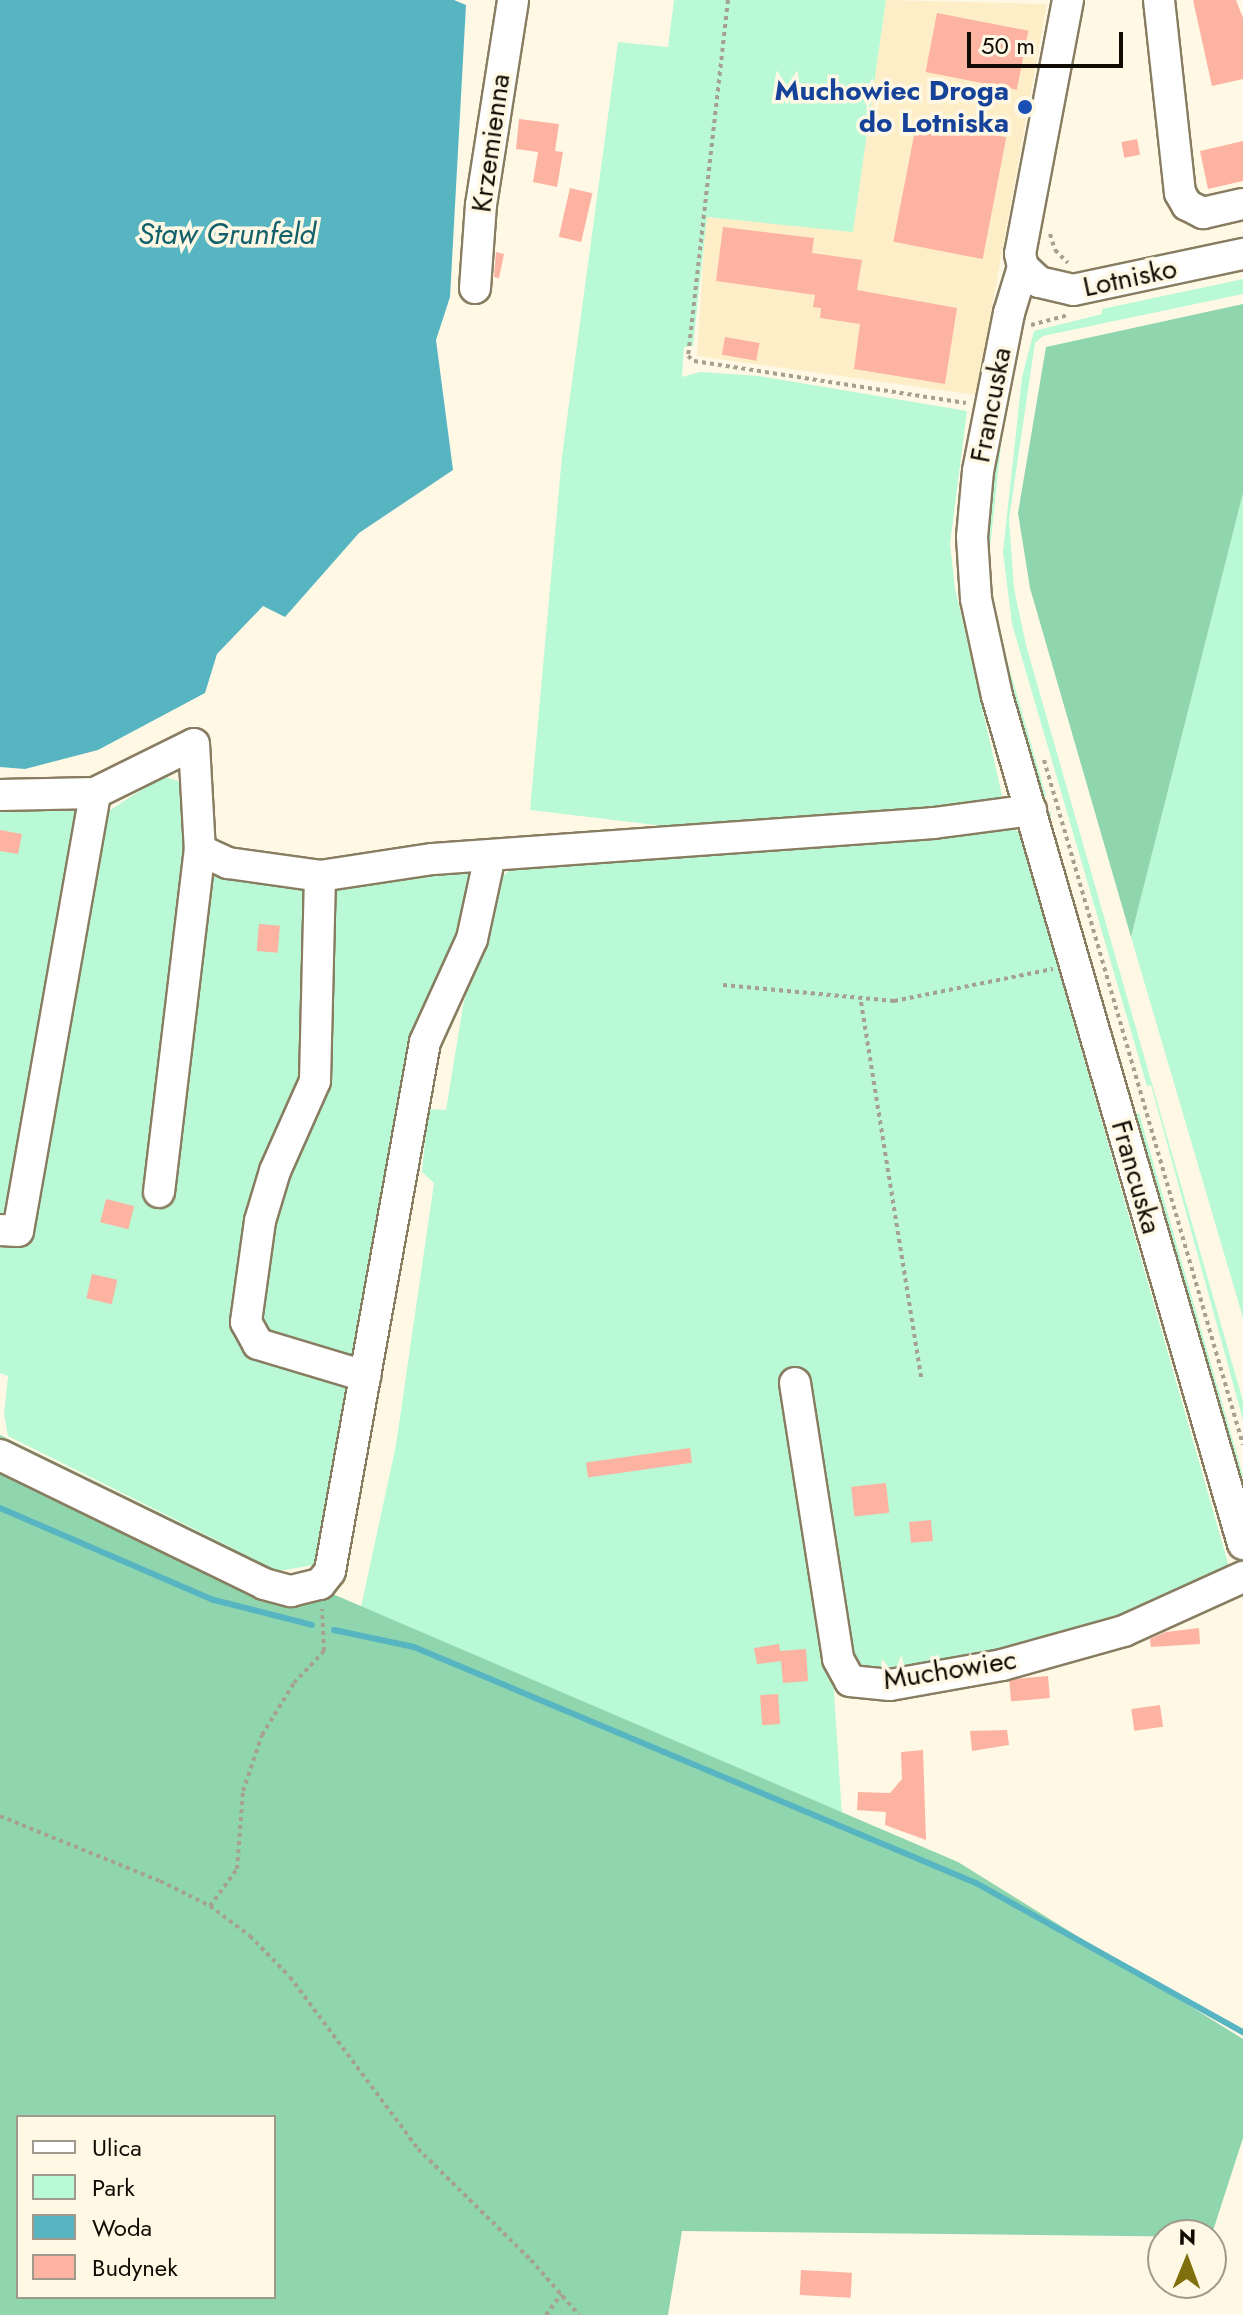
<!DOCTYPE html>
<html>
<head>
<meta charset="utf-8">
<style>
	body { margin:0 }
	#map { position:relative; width:1243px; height:2315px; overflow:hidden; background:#fff8e5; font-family:Jost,sans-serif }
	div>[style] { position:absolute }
	.built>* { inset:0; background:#fdeec7 }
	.green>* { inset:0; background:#baf9d5; transform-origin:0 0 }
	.forest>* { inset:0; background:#8fd5ae }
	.water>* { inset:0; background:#57b5c2 }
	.stream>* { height:6px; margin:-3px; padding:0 3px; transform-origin:3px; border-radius:3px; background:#57b5c2 }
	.building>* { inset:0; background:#fcb3a2; transform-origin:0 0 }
	.path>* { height:4px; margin-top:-2px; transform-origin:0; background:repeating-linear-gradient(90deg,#a6a091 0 4px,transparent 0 8px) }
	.roads { filter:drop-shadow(2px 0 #887d61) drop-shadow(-2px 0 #887d61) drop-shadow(0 2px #887d61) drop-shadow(0 -2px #887d61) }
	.minor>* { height:30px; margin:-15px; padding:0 15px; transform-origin:15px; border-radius:15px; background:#fff }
	.dots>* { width:22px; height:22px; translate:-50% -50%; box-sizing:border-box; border:4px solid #fff8e5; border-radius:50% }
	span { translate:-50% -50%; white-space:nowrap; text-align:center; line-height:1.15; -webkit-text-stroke:7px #fff8e5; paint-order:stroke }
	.transit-label { font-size:28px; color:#164399; font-weight:700 }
	.right { translate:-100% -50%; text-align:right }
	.street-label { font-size:28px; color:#100c03 }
	.water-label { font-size:30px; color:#11606a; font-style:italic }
	.legend { position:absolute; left:16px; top:2115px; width:260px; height:184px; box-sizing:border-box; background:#fff8e5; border:2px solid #9f9a8b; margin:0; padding:10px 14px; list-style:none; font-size:24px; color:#100c03 }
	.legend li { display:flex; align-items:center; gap:16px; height:40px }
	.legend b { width:40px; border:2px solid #9f9a8b }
	.north { position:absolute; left:1147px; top:2219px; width:80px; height:80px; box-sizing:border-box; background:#fff8e5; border:2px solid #9f9a8b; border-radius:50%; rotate:1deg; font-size:22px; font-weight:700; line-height:32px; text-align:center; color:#100c03 }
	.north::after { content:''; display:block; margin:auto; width:28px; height:36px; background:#806f0d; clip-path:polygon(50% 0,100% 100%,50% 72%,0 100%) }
	.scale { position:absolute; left:967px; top:32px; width:156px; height:36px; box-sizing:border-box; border:4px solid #100c03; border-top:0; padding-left:10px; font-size:24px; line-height:28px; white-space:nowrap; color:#100c03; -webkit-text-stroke:6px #fff8e5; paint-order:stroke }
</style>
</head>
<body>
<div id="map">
	<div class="built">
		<div style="clip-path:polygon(886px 0,1047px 4px,976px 395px,697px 356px,706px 217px,853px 231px)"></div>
	</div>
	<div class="green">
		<div style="clip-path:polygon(674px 0,886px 0,853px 232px,707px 217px,693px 346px,684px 347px,682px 377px,700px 372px,759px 376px,967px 411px,950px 544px,955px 588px,1002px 795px,997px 802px,664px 826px,530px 810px,562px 456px,618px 42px,668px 47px)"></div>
		<div style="clip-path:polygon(1243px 279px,1243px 294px,1043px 336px,1035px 343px,1009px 519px,1014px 588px,1026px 645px,1243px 1401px,1243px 1420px,1151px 1085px,1147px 1086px,1012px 624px,1003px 552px,1022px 377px,1034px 331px,1102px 314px,1102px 309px)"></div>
		<div style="clip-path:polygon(1007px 390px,988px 566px,996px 622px,1046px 796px,1040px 802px,994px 637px,983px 522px)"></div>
		<div style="clip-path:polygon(1243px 493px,1243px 1318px,1131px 937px)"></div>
		<div style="clip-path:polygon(163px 776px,187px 784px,185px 857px,331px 888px,475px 866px,442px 978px,410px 1058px,319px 1564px,279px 1571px,8px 1436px,4px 1414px,8px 1376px,0 1373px,0 807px,107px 812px)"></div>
		<div style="left:1042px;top:812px;width:9px;height:287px"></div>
		<div style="clip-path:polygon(1008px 827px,1019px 832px,1230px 1570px,1122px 1621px,997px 1658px,833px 1677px,842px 1815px,717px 1766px,361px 1607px,396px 1445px,434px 1183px,422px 1172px,428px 1109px,446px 1110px,463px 1006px,495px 881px,512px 869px)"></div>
		<div style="left:1139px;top:1113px;width:378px;height:8px;rotate:74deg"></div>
	</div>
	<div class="forest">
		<div style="clip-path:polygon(1243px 304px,1243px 493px,1131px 937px,1030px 588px,1018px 513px,1046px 347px)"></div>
		<div style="clip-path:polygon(evenodd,0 1435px,279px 1571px,958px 1862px,1243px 2039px,1243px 2138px,1211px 2237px,682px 2231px,668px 2315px,0 2315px,0 1435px,18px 2117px,274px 2117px,274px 2297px,18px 2297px,18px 2117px)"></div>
	</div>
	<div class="water">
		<div style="clip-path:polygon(0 0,454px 0,466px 5px,450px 297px,436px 340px,453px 470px,359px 533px,285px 617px,263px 606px,217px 654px,205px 693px,98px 750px,25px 769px,0 767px)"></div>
	</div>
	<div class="stream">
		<div style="left:0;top:1508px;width:233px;rotate:23.3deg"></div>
		<div style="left:214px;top:1600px;width:101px;rotate:14.3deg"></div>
		<div style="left:334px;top:1630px;width:82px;rotate:12deg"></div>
		<div style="left:414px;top:1647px;width:610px;rotate:22.78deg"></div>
		<div style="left:976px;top:1883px;width:306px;rotate:29.2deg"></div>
	</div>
	<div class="building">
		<div style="clip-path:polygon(1193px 0,1236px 0,1243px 18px,1243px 79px,1212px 86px)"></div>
		<div style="left:937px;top:13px;width:93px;height:60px;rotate:11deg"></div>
		<div style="clip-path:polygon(519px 119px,559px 124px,555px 151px,563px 152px,557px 187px,533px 182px,538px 152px,516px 149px)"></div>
		<div style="left:917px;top:120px;width:91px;height:124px;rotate:11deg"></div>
		<div style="left:1137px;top:139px;width:16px;height:16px;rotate:79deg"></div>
		<div style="clip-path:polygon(1243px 141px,1243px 181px,1208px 189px,1200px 151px)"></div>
		<div style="left:570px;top:188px;width:23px;height:50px;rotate:13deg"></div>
		<div style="clip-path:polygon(723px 227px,814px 238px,812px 253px,862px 260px,857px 290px,957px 308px,945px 384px,854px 369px,860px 324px,820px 318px,821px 308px,813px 307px,815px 295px,716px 281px)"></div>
		<div style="clip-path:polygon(496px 252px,504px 254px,499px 278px,494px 277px)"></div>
		<div style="left:725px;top:337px;width:35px;height:18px;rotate:10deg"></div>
		<div style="clip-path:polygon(0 830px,22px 834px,18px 854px,0 851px)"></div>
		<div style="left:259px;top:924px;width:21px;height:27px;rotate:5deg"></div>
		<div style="left:106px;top:1199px;width:29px;height:24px;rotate:14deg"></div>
		<div style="left:92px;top:1274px;width:26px;height:25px;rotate:13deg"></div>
		<div style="left:690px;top:1448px;width:15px;height:105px;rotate:82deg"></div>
		<div style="left:886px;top:1483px;width:30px;height:35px;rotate:84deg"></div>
		<div style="left:931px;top:1520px;width:21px;height:22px;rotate:85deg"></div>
		<div style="clip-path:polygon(1199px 1628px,1200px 1644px,1151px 1647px,1150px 1639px,1166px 1632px)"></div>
		<div style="clip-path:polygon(779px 1644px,780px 1651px,806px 1649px,808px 1681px,783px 1683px,781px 1661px,757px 1664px,754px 1648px)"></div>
		<div style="left:1048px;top:1676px;width:22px;height:39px;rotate:85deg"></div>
		<div style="left:778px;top:1694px;width:30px;height:18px;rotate:86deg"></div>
		<div style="left:1160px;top:1705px;width:22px;height:29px;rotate:82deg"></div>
		<div style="clip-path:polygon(1007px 1730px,1009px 1745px,972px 1751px,970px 1731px)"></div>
		<div style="clip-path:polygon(923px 1750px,926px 1840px,885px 1825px,886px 1812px,857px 1810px,858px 1792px,890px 1793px,902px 1779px,901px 1752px)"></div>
		<div style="left:801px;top:2270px;width:51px;height:25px;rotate:3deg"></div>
	</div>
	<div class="path">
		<div style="left:728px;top:0;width:358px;rotate:96.4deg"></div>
		<div style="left:688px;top:356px;width:8px;rotate:40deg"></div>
		<div style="left:694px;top:361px;width:275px;rotate:8.8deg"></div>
		<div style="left:1050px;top:234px;width:17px;rotate:73deg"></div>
		<div style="left:1055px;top:250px;width:18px;rotate:45deg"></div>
		<div style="left:1031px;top:325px;width:38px;rotate:-15deg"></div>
		<div style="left:1044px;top:760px;width:713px;rotate:73.8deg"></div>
		<div style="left:723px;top:985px;width:172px;rotate:5.3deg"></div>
		<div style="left:894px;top:1001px;width:162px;rotate:-11.4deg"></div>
		<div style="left:861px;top:1002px;width:381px;rotate:80.9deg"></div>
		<div style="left:0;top:1816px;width:173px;rotate:22.1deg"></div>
		<div style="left:160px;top:1881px;width:56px;rotate:26.6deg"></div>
		<div style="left:210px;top:1906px;width:50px;rotate:36.9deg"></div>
		<div style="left:250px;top:1936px;width:57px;rotate:45.7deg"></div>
		<div style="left:290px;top:1977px;width:214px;rotate:53.3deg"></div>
		<div style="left:418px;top:2149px;width:158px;rotate:44.5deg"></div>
		<div style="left:531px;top:2260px;width:73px;rotate:48.9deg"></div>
		<div style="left:210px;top:1906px;width:46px;rotate:-53.9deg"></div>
		<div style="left:237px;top:1869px;width:78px;rotate:-85.6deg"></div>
		<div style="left:243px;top:1791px;width:59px;rotate:-71.3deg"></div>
		<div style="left:262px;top:1735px;width:61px;rotate:-58.4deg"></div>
		<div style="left:294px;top:1683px;width:44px;rotate:-46.8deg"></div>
		<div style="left:324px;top:1651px;width:42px;rotate:-92.7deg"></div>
		<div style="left:546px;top:2315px;width:26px;rotate:-54deg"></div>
	</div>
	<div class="roads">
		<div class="minor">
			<div style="left:1068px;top:0;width:258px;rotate:100.7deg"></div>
			<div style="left:1020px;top:254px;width:13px;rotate:77deg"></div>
			<div style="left:1023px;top:267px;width:48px;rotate:106.9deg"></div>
			<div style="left:1009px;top:313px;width:161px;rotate:101.1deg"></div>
			<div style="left:978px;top:471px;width:66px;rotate:95.2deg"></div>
			<div style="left:972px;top:537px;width:62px;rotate:86.3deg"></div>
			<div style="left:976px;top:599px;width:99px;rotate:77.8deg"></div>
			<div style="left:997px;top:696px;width:883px;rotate:73.82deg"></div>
			<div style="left:1159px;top:0;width:194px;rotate:83.8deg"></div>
			<div style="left:1180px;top:193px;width:14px;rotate:60deg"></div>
			<div style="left:1187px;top:205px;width:18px;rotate:27deg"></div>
			<div style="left:1203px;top:213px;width:41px;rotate:-12.7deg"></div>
			<div style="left:1023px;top:267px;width:22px;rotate:43deg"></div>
			<div style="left:1039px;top:282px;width:35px;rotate:13deg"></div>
			<div style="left:1073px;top:290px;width:174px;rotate:-12deg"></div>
			<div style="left:475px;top:288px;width:83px;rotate:-85.9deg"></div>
			<div style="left:481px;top:205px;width:207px;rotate:-81.1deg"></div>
			<div style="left:0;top:795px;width:95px;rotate:-1.2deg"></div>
			<div style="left:95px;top:793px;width:110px;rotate:-26.3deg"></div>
			<div style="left:194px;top:744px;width:106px;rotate:86.8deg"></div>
			<div style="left:200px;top:850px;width:31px;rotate:25deg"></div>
			<div style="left:228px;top:863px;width:93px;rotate:8deg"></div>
			<div style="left:320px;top:876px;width:114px;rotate:-8.6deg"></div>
			<div style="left:433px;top:859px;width:502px;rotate:-4.11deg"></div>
			<div style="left:934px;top:823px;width:98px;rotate:-7.6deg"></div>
			<div style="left:320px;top:876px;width:205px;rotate:91.4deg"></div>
			<div style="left:315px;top:1081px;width:98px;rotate:114deg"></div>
			<div style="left:275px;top:1171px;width:52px;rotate:106.7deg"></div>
			<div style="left:260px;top:1221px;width:102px;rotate:97.9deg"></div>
			<div style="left:246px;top:1322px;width:25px;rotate:61deg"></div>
			<div style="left:258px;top:1344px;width:112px;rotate:16.7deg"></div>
			<div style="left:159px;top:1192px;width:344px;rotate:-83.2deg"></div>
			<div style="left:0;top:1230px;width:18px;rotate:3deg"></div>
			<div style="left:18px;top:1231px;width:445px;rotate:-80deg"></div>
			<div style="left:795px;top:1383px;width:279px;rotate:81.1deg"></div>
			<div style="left:838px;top:1659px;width:25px;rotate:61deg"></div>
			<div style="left:850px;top:1681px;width:40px;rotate:5.7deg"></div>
			<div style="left:890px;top:1685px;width:114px;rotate:-10.1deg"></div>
			<div style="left:1002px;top:1665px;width:127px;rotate:-15.6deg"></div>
			<div style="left:1124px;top:1631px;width:131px;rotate:-24.4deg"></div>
			<div style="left:0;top:1455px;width:294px;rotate:26deg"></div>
			<div style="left:264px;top:1584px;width:28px;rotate:15deg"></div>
			<div style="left:291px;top:1591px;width:30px;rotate:-14deg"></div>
			<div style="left:320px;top:1584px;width:16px;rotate:-52deg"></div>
			<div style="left:330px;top:1571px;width:537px;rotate:-79.82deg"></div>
			<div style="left:425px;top:1042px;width:113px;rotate:-65.5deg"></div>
			<div style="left:472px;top:939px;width:85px;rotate:-77.8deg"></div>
		</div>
	</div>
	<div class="dots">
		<div style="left:1025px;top:107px;background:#1a4fb4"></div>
	</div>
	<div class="transit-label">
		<span class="right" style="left:1009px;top:107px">Muchowiec Droga<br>do Lotniska</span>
	</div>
	<div class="street-label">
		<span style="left:491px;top:143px;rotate:-82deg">Krzemienna</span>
		<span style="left:1130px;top:278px;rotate:-12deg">Lotnisko</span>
		<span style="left:991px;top:405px;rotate:-79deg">Francuska</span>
		<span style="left:1136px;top:1177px;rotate:74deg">Francuska</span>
		<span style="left:950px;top:1670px;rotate:-9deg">Muchowiec</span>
	</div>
	<div class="water-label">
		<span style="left:227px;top:234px">Staw Grunfeld</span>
	</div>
	<ul class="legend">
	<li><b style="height:10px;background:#fff"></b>Ulica</li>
	<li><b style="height:22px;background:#baf9d5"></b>Park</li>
	<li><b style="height:22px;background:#57b5c2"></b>Woda</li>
	<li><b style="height:22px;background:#fcb3a2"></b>Budynek</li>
	</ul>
	<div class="north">N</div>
	<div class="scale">50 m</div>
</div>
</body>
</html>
